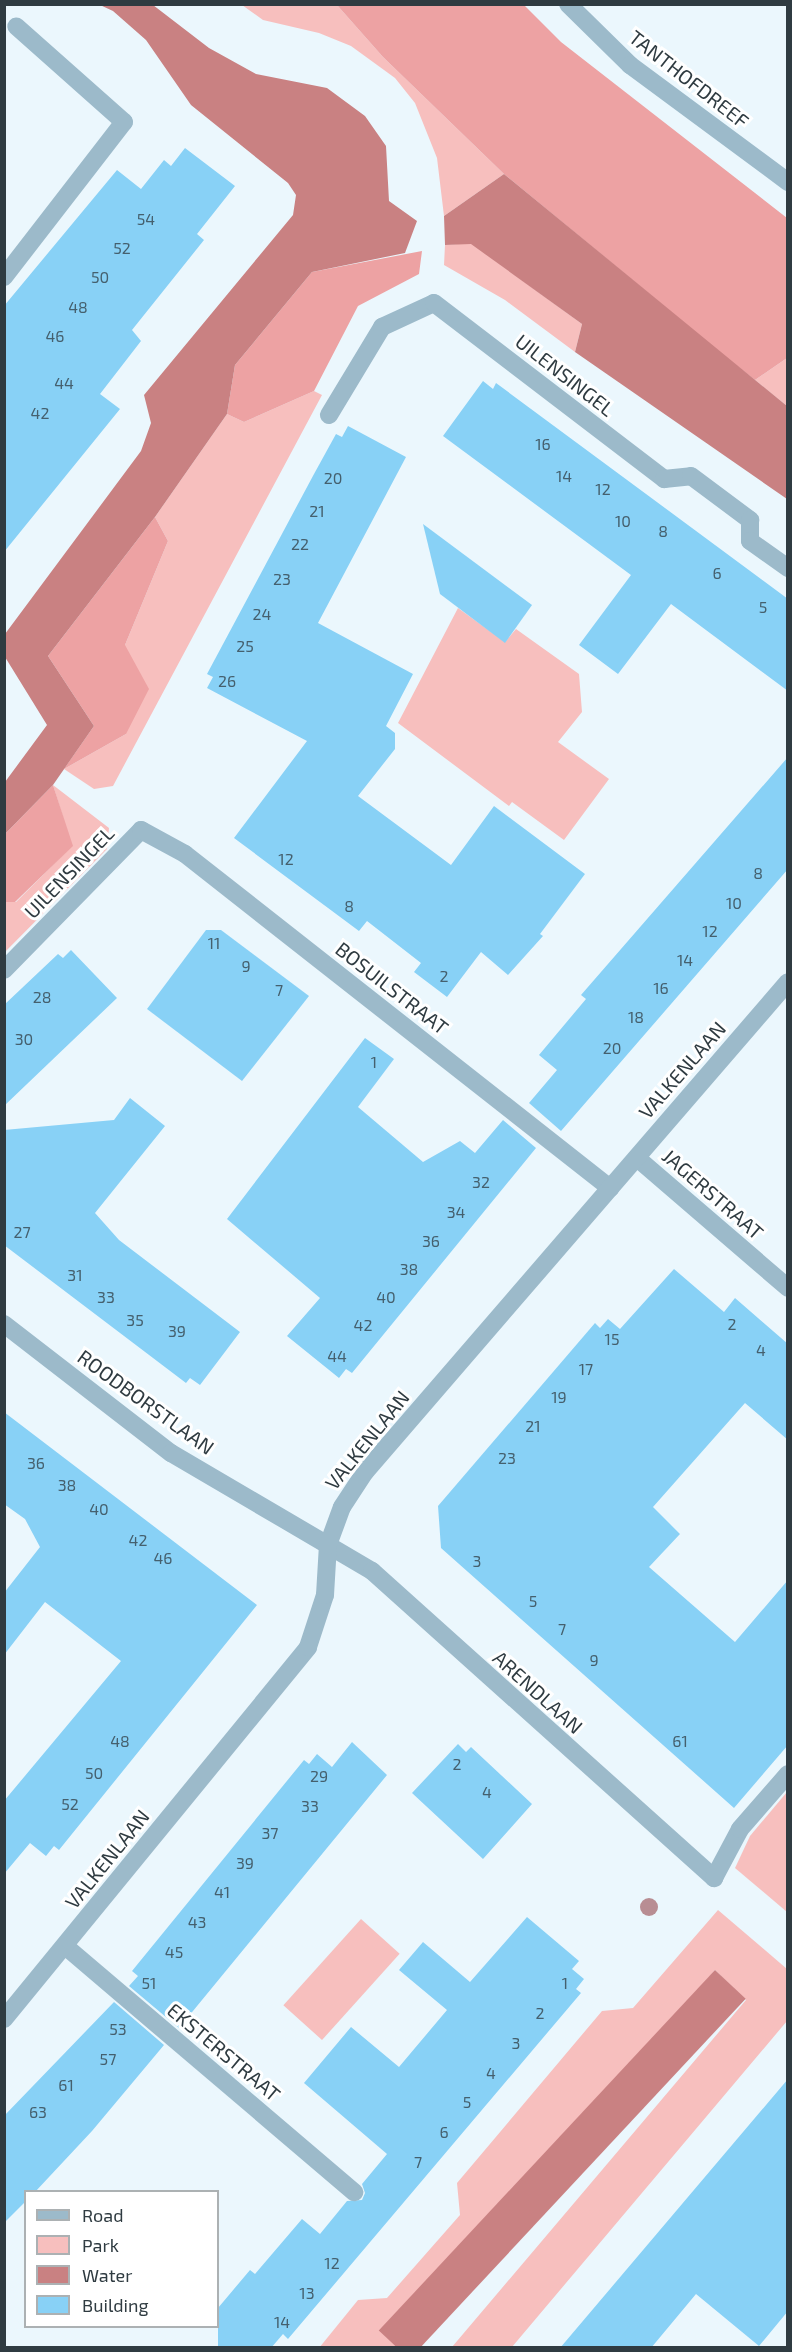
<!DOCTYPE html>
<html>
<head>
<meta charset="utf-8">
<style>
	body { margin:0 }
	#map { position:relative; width:792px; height:2352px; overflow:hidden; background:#ebf7fd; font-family:"Exo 2",sans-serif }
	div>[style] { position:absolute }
	.green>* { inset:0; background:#f7bfbe; transform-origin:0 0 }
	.forest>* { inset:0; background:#eda2a3 }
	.water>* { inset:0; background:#c98182; transform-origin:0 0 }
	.building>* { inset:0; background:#88d1f6 }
	.minor>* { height:18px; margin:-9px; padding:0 9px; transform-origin:9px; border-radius:9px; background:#9cbaca }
	.trees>* { width:18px; height:18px; margin:-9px; border-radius:50%; background:#b88d93 }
	span { translate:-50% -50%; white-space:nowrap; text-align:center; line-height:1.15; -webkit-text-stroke:6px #fff; paint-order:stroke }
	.number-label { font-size:16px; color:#45606e }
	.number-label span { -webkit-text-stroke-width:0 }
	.street-label { font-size:20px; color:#2f3b41 }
	.frame { position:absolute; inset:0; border:6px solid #2f3b41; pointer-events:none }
	.legend { position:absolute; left:24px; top:2190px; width:195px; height:138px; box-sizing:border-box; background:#fff; border:2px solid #acb1b3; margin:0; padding:8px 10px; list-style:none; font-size:18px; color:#2f3b41 }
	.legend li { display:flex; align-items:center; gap:12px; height:30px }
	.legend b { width:30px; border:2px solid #acb1b3 }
</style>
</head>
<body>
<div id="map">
	<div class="green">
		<div style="clip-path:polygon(242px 5px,337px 5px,383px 57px,504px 174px,444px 216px,437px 158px,415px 103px,395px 78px,351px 46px,319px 33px,263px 20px)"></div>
		<div style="clip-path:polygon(471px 243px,582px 324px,575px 352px,505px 300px,444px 265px,445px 245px)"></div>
		<div style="clip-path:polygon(787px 358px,787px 406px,755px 380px)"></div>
		<div style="clip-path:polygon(314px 391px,322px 395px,113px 786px,94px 789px,64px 769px,126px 734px,125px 645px,168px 541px,155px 517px,227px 414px,244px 422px)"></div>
		<div style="clip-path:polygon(458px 608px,505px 642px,516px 629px,579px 674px,582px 712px,558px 742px,609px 779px,564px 840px,512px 802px,509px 806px,398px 723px)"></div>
		<div style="clip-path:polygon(53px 785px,109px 828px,107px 849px,5px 952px,5px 902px,16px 902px,72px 846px)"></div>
		<div style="clip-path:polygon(787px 1792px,787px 1912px,735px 1868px,750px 1836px)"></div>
		<div style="clip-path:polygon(718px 1910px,787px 1969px,787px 2021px,512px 2347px,452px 2347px,746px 2000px,715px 1970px,397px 2347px,319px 2348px,358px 2300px,387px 2298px,460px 2215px,457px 2183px,602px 2011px,633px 2008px)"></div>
		<div style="left:361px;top:1919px;width:52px;height:116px;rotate:42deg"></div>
	</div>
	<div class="forest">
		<div style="clip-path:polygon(337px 5px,524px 5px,561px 42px,787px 218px,787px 358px,755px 380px,727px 358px,504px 174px,383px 57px)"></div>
		<div style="clip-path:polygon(422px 251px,419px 274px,358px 306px,314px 391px,244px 422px,227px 414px,235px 365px,312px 272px)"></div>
		<div style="clip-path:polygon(155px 517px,168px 541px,125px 645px,149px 689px,126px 734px,64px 769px,94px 726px,48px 656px)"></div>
		<div style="clip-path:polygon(53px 785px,73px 846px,15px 902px,5px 902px,5px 834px)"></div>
	</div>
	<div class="water">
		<div style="clip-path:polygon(100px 5px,153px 5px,209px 48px,256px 74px,327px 88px,365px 116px,386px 146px,389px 201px,417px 221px,405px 253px,312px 272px,235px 365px,227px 414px,155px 517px,48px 656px,94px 726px,53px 785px,5px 834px,5px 782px,47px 725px,5px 657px,5px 634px,141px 451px,151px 423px,144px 395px,293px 215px,296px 195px,288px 183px,191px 105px,146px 40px,113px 11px)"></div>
		<div style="clip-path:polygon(504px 174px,787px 406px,787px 499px,575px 352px,582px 324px,471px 244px,445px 245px,444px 216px)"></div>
		<div style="left:715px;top:1970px;width:42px;height:493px;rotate:43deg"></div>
	</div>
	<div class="building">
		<div style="clip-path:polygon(185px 148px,235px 186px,197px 234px,204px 240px,132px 330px,141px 341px,100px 394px,120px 409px,4px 552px,4px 306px,117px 170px,141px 189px,164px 160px,171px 166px)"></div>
		<div style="clip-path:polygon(483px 381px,493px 389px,496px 383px,788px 599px,788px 691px,671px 604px,618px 674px,579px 645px,631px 575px,443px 436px)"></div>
		<div style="clip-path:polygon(348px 426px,406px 457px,318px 623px,413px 674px,386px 726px,395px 733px,395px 749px,358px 796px,451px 865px,494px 806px,585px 874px,540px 934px,543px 936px,508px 975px,481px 952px,447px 997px,414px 972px,421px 963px,367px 921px,359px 931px,234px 838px,307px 741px,207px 688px,213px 677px,207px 674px,314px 474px,336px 434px,342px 437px)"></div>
		<div style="clip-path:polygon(423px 524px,532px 605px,505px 643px,440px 594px)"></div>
		<div style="clip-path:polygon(788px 757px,788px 869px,561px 1131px,529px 1103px,557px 1070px,539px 1055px,586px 999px,581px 995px)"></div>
		<div style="clip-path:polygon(206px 930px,221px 930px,309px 996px,242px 1081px,147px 1009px)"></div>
		<div style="clip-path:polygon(71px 950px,117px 998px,4px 1106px,4px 1005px,58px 954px,63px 958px)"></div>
		<div style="clip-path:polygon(365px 1038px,394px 1059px,358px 1107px,423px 1162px,460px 1141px,475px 1153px,503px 1120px,536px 1148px,352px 1373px,346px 1369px,339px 1378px,287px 1336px,320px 1298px,227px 1219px)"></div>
		<div style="clip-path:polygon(130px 1098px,165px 1126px,95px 1213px,119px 1240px,240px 1332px,200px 1385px,190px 1378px,186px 1383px,4px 1245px,4px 1130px,114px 1120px)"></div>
		<div style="clip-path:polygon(674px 1269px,724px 1312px,735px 1298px,788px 1344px,788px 1440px,745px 1403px,653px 1507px,680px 1534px,649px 1567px,735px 1642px,788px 1580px,788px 1745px,734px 1808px,441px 1548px,438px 1506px,595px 1323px,600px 1328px,608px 1319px,620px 1329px)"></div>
		<div style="clip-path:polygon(4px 1412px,257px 1605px,59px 1850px,54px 1846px,46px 1856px,30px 1843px,4px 1874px,4px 1801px,121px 1661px,45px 1602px,4px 1655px,4px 1593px,40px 1547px,25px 1519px,4px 1504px)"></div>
		<div style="clip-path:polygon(352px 1742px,387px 1775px,179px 2028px,129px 1986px,138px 1976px,132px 1971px,304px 1760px,309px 1764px,317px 1754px,332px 1767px)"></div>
		<div style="clip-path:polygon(458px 1744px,466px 1752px,471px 1747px,532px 1804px,483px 1859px,412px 1793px)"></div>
		<div style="clip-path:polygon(527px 1917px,579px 1961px,572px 1969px,584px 1979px,576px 1989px,581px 1993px,288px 2339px,283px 2334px,271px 2348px,218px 2348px,218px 2308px,250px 2270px,255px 2274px,302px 2219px,320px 2234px,347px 2201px,362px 2200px,365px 2193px,362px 2184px,387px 2154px,304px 2083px,351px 2027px,399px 2067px,447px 2010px,399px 1970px,423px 1942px,470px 1982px)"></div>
		<div style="clip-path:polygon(114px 2002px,164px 2045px,92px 2131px,35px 2192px,26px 2192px,26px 2201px,4px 2223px,4px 2116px)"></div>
		<div style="clip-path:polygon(788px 2079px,788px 2311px,759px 2346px,696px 2294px,651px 2348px,560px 2348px)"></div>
	</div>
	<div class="minor">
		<div style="left:568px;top:4px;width:87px;rotate:44.5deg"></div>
		<div style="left:630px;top:65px;width:197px;rotate:36.5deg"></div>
		<div style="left:4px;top:277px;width:196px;rotate:-52.3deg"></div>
		<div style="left:124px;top:122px;width:144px;rotate:-138.4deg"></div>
		<div style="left:329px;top:415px;width:103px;rotate:-58.9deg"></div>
		<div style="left:382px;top:327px;width:57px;rotate:-24.8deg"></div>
		<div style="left:434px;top:303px;width:290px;rotate:37.4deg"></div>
		<div style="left:664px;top:479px;width:27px;rotate:-6deg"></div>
		<div style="left:691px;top:476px;width:74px;rotate:36.7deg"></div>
		<div style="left:750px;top:520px;width:21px;rotate:90deg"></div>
		<div style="left:750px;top:541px;width:47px;rotate:35.4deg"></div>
		<div style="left:4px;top:970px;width:196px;rotate:-45.6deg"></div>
		<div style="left:141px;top:830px;width:50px;rotate:28.6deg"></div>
		<div style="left:185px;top:854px;width:541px;rotate:38.16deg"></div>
		<div style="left:637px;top:1158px;width:199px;rotate:40.7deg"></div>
		<div style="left:4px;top:1324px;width:211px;rotate:37.7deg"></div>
		<div style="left:171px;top:1453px;width:233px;rotate:30.4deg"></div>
		<div style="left:372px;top:1571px;width:460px;rotate:41.9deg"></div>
		<div style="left:714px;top:1878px;width:55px;rotate:-62deg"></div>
		<div style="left:740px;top:1829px;width:73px;rotate:-48.9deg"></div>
		<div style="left:65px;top:1946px;width:380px;rotate:40.4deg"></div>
		<div style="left:4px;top:2019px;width:480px;rotate:-50.7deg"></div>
		<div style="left:308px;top:1647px;width:55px;rotate:-71.9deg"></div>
		<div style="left:325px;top:1595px;width:50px;rotate:-86.6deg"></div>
		<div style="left:328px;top:1545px;width:40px;rotate:-69.8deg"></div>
		<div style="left:342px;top:1507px;width:42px;rotate:-56.7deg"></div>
		<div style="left:365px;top:1472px;width:647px;rotate:-49.2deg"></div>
	</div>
	<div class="trees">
		<div style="left:649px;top:1907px"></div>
	</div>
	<div class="number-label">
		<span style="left:146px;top:219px">54</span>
		<span style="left:122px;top:248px">52</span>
		<span style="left:100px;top:277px">50</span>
		<span style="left:78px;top:307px">48</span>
		<span style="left:55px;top:336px">46</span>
		<span style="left:64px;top:383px">44</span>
		<span style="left:40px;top:413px">42</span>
		<span style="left:543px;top:444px">16</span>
		<span style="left:564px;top:476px">14</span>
		<span style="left:333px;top:478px">20</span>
		<span style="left:603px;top:489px">12</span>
		<span style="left:317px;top:511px">21</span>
		<span style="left:623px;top:521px">10</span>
		<span style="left:663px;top:531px">8</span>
		<span style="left:300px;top:544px">22</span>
		<span style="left:717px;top:573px">6</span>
		<span style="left:282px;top:579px">23</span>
		<span style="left:763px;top:607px">5</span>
		<span style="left:262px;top:614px">24</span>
		<span style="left:245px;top:646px">25</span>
		<span style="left:227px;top:681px">26</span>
		<span style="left:286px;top:859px">12</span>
		<span style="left:758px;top:873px">8</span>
		<span style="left:734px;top:903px">10</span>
		<span style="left:349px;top:906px">8</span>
		<span style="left:710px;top:931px">12</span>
		<span style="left:214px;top:943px">11</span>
		<span style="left:685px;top:960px">14</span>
		<span style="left:246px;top:966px">9</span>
		<span style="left:444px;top:976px">2</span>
		<span style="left:661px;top:988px">16</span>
		<span style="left:279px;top:990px">7</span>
		<span style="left:42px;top:997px">28</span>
		<span style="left:636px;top:1017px">18</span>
		<span style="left:24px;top:1039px">30</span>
		<span style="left:612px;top:1048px">20</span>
		<span style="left:374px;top:1062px">1</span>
		<span style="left:481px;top:1182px">32</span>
		<span style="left:456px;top:1212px">34</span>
		<span style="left:22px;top:1232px">27</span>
		<span style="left:431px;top:1241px">36</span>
		<span style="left:409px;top:1269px">38</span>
		<span style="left:75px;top:1275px">31</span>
		<span style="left:106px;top:1297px">33</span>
		<span style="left:386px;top:1297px">40</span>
		<span style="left:135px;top:1320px">35</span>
		<span style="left:732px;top:1324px">2</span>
		<span style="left:363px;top:1325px">42</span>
		<span style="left:177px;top:1331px">39</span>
		<span style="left:612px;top:1339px">15</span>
		<span style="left:761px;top:1350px">4</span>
		<span style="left:337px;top:1356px">44</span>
		<span style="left:586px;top:1369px">17</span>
		<span style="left:559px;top:1397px">19</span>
		<span style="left:533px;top:1426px">21</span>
		<span style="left:507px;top:1458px">23</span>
		<span style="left:36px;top:1463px">36</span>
		<span style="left:67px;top:1485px">38</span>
		<span style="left:99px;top:1509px">40</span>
		<span style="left:138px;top:1540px">42</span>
		<span style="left:163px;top:1558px">46</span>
		<span style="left:477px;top:1561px">3</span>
		<span style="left:533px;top:1601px">5</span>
		<span style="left:562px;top:1629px">7</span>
		<span style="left:594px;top:1660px">9</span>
		<span style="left:120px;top:1741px">48</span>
		<span style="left:680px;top:1741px">61</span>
		<span style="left:457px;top:1764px">2</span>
		<span style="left:94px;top:1773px">50</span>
		<span style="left:319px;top:1776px">29</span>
		<span style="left:487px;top:1792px">4</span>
		<span style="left:70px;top:1804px">52</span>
		<span style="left:310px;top:1806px">33</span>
		<span style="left:270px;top:1833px">37</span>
		<span style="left:245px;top:1863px">39</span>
		<span style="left:222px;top:1892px">41</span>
		<span style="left:197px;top:1922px">43</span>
		<span style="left:174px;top:1952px">45</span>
		<span style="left:149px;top:1983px">51</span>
		<span style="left:565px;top:1983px">1</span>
		<span style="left:540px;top:2013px">2</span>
		<span style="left:118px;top:2029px">53</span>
		<span style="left:516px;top:2043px">3</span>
		<span style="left:108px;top:2059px">57</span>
		<span style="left:491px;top:2073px">4</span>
		<span style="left:66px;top:2085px">61</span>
		<span style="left:467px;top:2102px">5</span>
		<span style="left:38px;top:2112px">63</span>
		<span style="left:444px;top:2132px">6</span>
		<span style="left:418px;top:2162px">7</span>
		<span style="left:332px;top:2263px">12</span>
		<span style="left:307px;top:2293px">13</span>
		<span style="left:282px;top:2322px">14</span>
	</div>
	<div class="street-label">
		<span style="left:689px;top:79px;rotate:38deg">TANTHOFDREEF</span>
		<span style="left:565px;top:375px;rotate:38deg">UILENSINGEL</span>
		<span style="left:69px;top:872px;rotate:-46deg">UILENSINGEL</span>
		<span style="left:392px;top:988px;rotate:38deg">BOSUILSTRAAT</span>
		<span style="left:682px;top:1070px;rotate:-49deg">VALKENLAAN</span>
		<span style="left:713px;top:1194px;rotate:41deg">JAGERSTRAAT</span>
		<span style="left:146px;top:1402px;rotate:36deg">ROODBORSTLAAN</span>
		<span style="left:367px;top:1440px;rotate:-51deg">VALKENLAAN</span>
		<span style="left:538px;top:1692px;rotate:42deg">ARENDLAAN</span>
		<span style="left:107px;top:1859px;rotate:-51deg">VALKENLAAN</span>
		<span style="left:224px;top:2052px;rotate:40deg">EKSTERSTRAAT</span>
	</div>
	<div class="frame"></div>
	<ul class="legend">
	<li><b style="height:8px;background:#9cbaca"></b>Road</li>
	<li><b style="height:16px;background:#f7bfbe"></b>Park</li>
	<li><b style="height:16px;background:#c98182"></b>Water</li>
	<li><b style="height:16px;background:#88d1f6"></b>Building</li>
	</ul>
</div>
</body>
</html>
